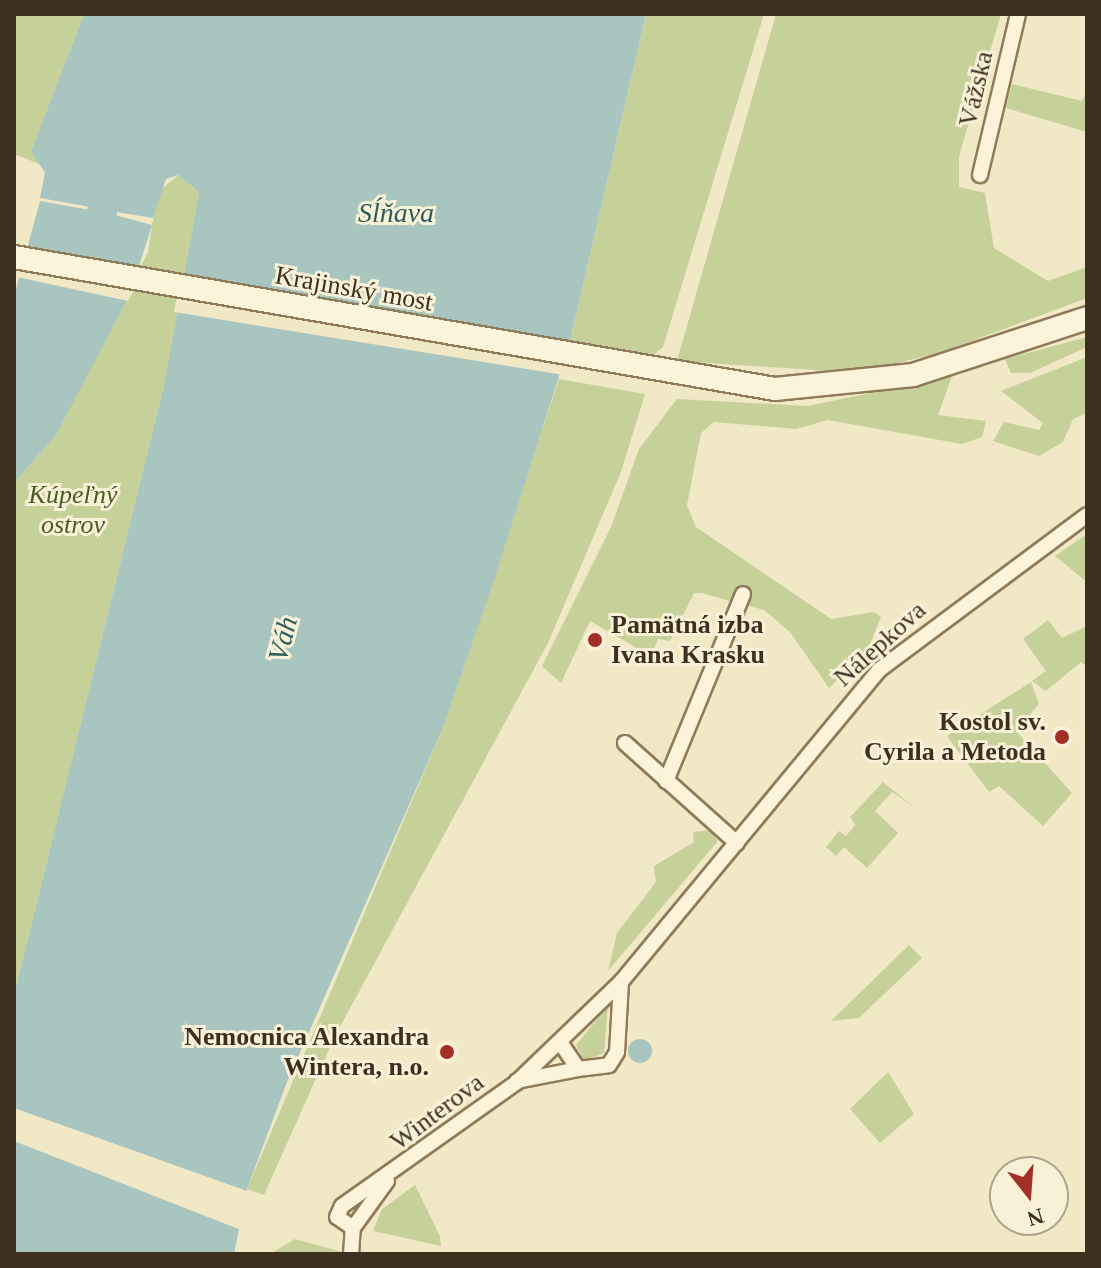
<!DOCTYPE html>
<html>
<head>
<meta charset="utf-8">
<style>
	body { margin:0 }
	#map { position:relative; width:1101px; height:1268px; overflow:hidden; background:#f1e8c6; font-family:Georgia,serif }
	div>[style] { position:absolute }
	.green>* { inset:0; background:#c6d199 }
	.water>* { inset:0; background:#a8c5bf }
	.round { border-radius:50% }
	.pier>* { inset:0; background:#f1e8c6 }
	.river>* { height:30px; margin:-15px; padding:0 15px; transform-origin:15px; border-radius:15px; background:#a8c5bf }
	.roads { filter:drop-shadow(2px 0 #8f7a5a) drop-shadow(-2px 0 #8f7a5a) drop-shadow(0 2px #8f7a5a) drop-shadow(0 -2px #8f7a5a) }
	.street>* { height:14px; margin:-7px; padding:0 7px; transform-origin:7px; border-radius:7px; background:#fbf4db }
	.secondary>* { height:22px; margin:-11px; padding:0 11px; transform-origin:11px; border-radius:11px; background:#fbf4db }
	.dots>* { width:22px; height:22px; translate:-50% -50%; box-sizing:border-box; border:4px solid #f8f1d7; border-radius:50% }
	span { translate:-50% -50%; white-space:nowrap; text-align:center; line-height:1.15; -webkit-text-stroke:6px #f8f1d7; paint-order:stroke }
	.street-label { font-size:26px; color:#3e301f }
	.park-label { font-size:26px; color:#495c24; font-style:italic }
	.poi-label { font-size:26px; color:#3e301f; font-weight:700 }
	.left { translate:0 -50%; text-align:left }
	.right { translate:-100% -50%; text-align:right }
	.water-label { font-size:28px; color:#2d5d5f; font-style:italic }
	.frame { position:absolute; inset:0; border:16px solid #3e301f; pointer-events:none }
	.north { position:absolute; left:989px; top:1156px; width:80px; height:80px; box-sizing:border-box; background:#f8f1d7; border:2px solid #aea48d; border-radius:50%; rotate:163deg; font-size:22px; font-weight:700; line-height:32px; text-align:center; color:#3e301f }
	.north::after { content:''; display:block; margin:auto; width:28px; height:36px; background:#a22f26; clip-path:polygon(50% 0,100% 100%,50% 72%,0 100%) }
</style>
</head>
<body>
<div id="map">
	<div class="green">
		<div style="clip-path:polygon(14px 14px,84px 14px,31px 151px,42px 165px,14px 154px)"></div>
		<div style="clip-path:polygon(646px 14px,764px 14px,663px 347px,651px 357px,569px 345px)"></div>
		<div style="clip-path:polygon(776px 14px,1001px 14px,959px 156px,959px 187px,985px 193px,994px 248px,1048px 281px,1087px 267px,1087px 298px,945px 351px,860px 373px,677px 361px)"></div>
		<div style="clip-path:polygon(1012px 84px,1082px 101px,1087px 90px,1087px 132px,1006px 108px)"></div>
		<div style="clip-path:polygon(178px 175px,199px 192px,163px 389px,14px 995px,14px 483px,56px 435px,148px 252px,157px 193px)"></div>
		<div style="clip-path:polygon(1087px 337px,1087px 347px,1030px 373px,1011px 373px,1005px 359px)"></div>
		<div style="clip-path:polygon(1087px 357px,1087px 413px,1073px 419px,1063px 442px,1039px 456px,993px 441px,1004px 422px,1039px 430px,1043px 423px,1001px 391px)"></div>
		<div style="clip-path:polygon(952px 376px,938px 415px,986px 421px,982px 437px,962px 444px,828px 420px,796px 429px,714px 422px,701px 433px,687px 505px,696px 527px,831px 619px,874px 612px,881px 617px,867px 652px,829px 688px,790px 632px,764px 610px,701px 593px,694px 593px,670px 641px,658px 639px,651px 656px,590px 621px,561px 683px,542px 666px,611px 527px,639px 449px,677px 399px,808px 406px)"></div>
		<div style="clip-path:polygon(559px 379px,645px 394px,621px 472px,548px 643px,335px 1036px,264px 1195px,247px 1189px,442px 730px)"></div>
		<div style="clip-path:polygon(1087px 534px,1087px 582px,1055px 556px)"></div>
		<div style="clip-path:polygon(1048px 620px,1062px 638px,1087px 626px,1087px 667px,1081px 662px,1046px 691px,1032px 681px,1046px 671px,1023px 639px)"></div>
		<div style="clip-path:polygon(1031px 682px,1039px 704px,1016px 731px,1072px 793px,1043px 826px,999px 786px,989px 792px,947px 736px)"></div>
		<div style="clip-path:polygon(883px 782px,914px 807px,892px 792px,875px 811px,898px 833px,867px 868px,844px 847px,836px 856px,826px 847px,839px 831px,846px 836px,855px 825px,850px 817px)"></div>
		<div style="clip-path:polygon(710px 830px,718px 841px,608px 971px,617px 933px,656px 882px,654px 866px,694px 842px,693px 832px)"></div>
		<div style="clip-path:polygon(909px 945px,922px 958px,859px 1018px,831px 1021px)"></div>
		<div style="clip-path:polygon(608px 1006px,604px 1053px,584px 1061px,576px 1045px)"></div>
		<div style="clip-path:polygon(888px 1072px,914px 1114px,880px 1143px,850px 1109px)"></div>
		<div style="clip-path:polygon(415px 1185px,440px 1236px,441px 1246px,373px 1231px,382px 1209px)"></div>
		<div style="clip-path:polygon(295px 1239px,342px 1252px,342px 1254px,270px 1254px)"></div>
	</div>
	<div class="water">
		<div style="clip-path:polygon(84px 14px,646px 14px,569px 345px,493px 583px,442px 730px,287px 1082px,247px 1189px,234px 1254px,14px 1254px,14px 995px,163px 389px,199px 192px,178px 175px,166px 179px,153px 218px,104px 210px,104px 183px,90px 207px,40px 198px,45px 173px,31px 151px)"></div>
		<div style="clip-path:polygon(40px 201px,90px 210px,92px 219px,104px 212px,152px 225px,131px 292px,56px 435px,14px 483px,14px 296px)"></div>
		<div class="round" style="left:628px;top:1039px;width:24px;height:24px"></div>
	</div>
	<div class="pier">
		<div style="clip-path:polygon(22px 250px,144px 271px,128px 301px,17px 277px)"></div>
		<div style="clip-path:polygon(180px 278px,572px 347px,564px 375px,174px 312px)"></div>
		<div style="clip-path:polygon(14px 1108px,250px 1192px,241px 1230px,14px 1141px)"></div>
	</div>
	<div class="river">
		<div style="left:94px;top:258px;width:99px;rotate:-80.2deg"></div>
	</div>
	<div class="roads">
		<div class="street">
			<div style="left:980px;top:175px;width:165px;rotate:-76.7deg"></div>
			<div style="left:625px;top:743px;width:150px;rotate:41.8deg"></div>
			<div style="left:666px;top:781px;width:202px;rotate:-67.6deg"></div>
			<div style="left:560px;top:1042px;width:32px;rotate:56deg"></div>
			<div style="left:578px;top:1069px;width:31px;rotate:-7deg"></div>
			<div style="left:609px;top:1065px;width:15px;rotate:-58deg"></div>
			<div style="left:617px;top:1052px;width:70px;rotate:-86.7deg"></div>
			<div style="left:517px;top:1081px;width:62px;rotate:-11.1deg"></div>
			<div style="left:353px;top:1228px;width:19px;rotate:-145deg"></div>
			<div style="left:337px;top:1217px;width:12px;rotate:-66deg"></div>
			<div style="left:342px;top:1206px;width:214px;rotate:-35.3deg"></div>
			<div style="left:517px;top:1082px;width:144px;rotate:-43.9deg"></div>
			<div style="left:621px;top:982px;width:405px;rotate:-50.4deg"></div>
			<div style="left:879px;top:670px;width:259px;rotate:-36.7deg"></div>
			<div style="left:353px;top:1228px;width:58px;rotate:-54.1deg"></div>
			<div style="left:351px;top:1254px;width:26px;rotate:-86deg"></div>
		</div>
		<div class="secondary">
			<div style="left:14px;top:257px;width:772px;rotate:9.84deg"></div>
			<div style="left:775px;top:389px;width:139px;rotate:-5.8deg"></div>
			<div style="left:913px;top:375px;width:183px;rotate:-18.1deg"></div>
		</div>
	</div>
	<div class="dots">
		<div style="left:595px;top:640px;background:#a22f26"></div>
		<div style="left:1062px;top:737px;background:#a22f26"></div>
		<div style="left:447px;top:1052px;background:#a22f26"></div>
	</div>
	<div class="street-label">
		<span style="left:976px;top:89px;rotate:-77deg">Vážska</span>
		<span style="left:354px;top:289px;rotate:10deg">Krajinský most</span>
		<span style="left:880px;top:644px;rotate:-42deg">Nálepkova</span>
		<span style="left:437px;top:1112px;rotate:-37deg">Winterova</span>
	</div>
	<div class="park-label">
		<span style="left:73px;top:510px">Kúpeľný<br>ostrov</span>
	</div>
	<div class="poi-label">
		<span class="left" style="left:611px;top:640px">Pamätná izba<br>Ivana Krasku</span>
		<span class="right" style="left:1046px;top:737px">Kostol sv.<br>Cyrila a Metoda</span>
		<span class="right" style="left:429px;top:1052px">Nemocnica Alexandra<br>Wintera, n.o.</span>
	</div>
	<div class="water-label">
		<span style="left:396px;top:213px">Sĺňava</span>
		<span style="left:283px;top:639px;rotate:-75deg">Váh</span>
	</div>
	<div class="frame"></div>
	<div class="north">N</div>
</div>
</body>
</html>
